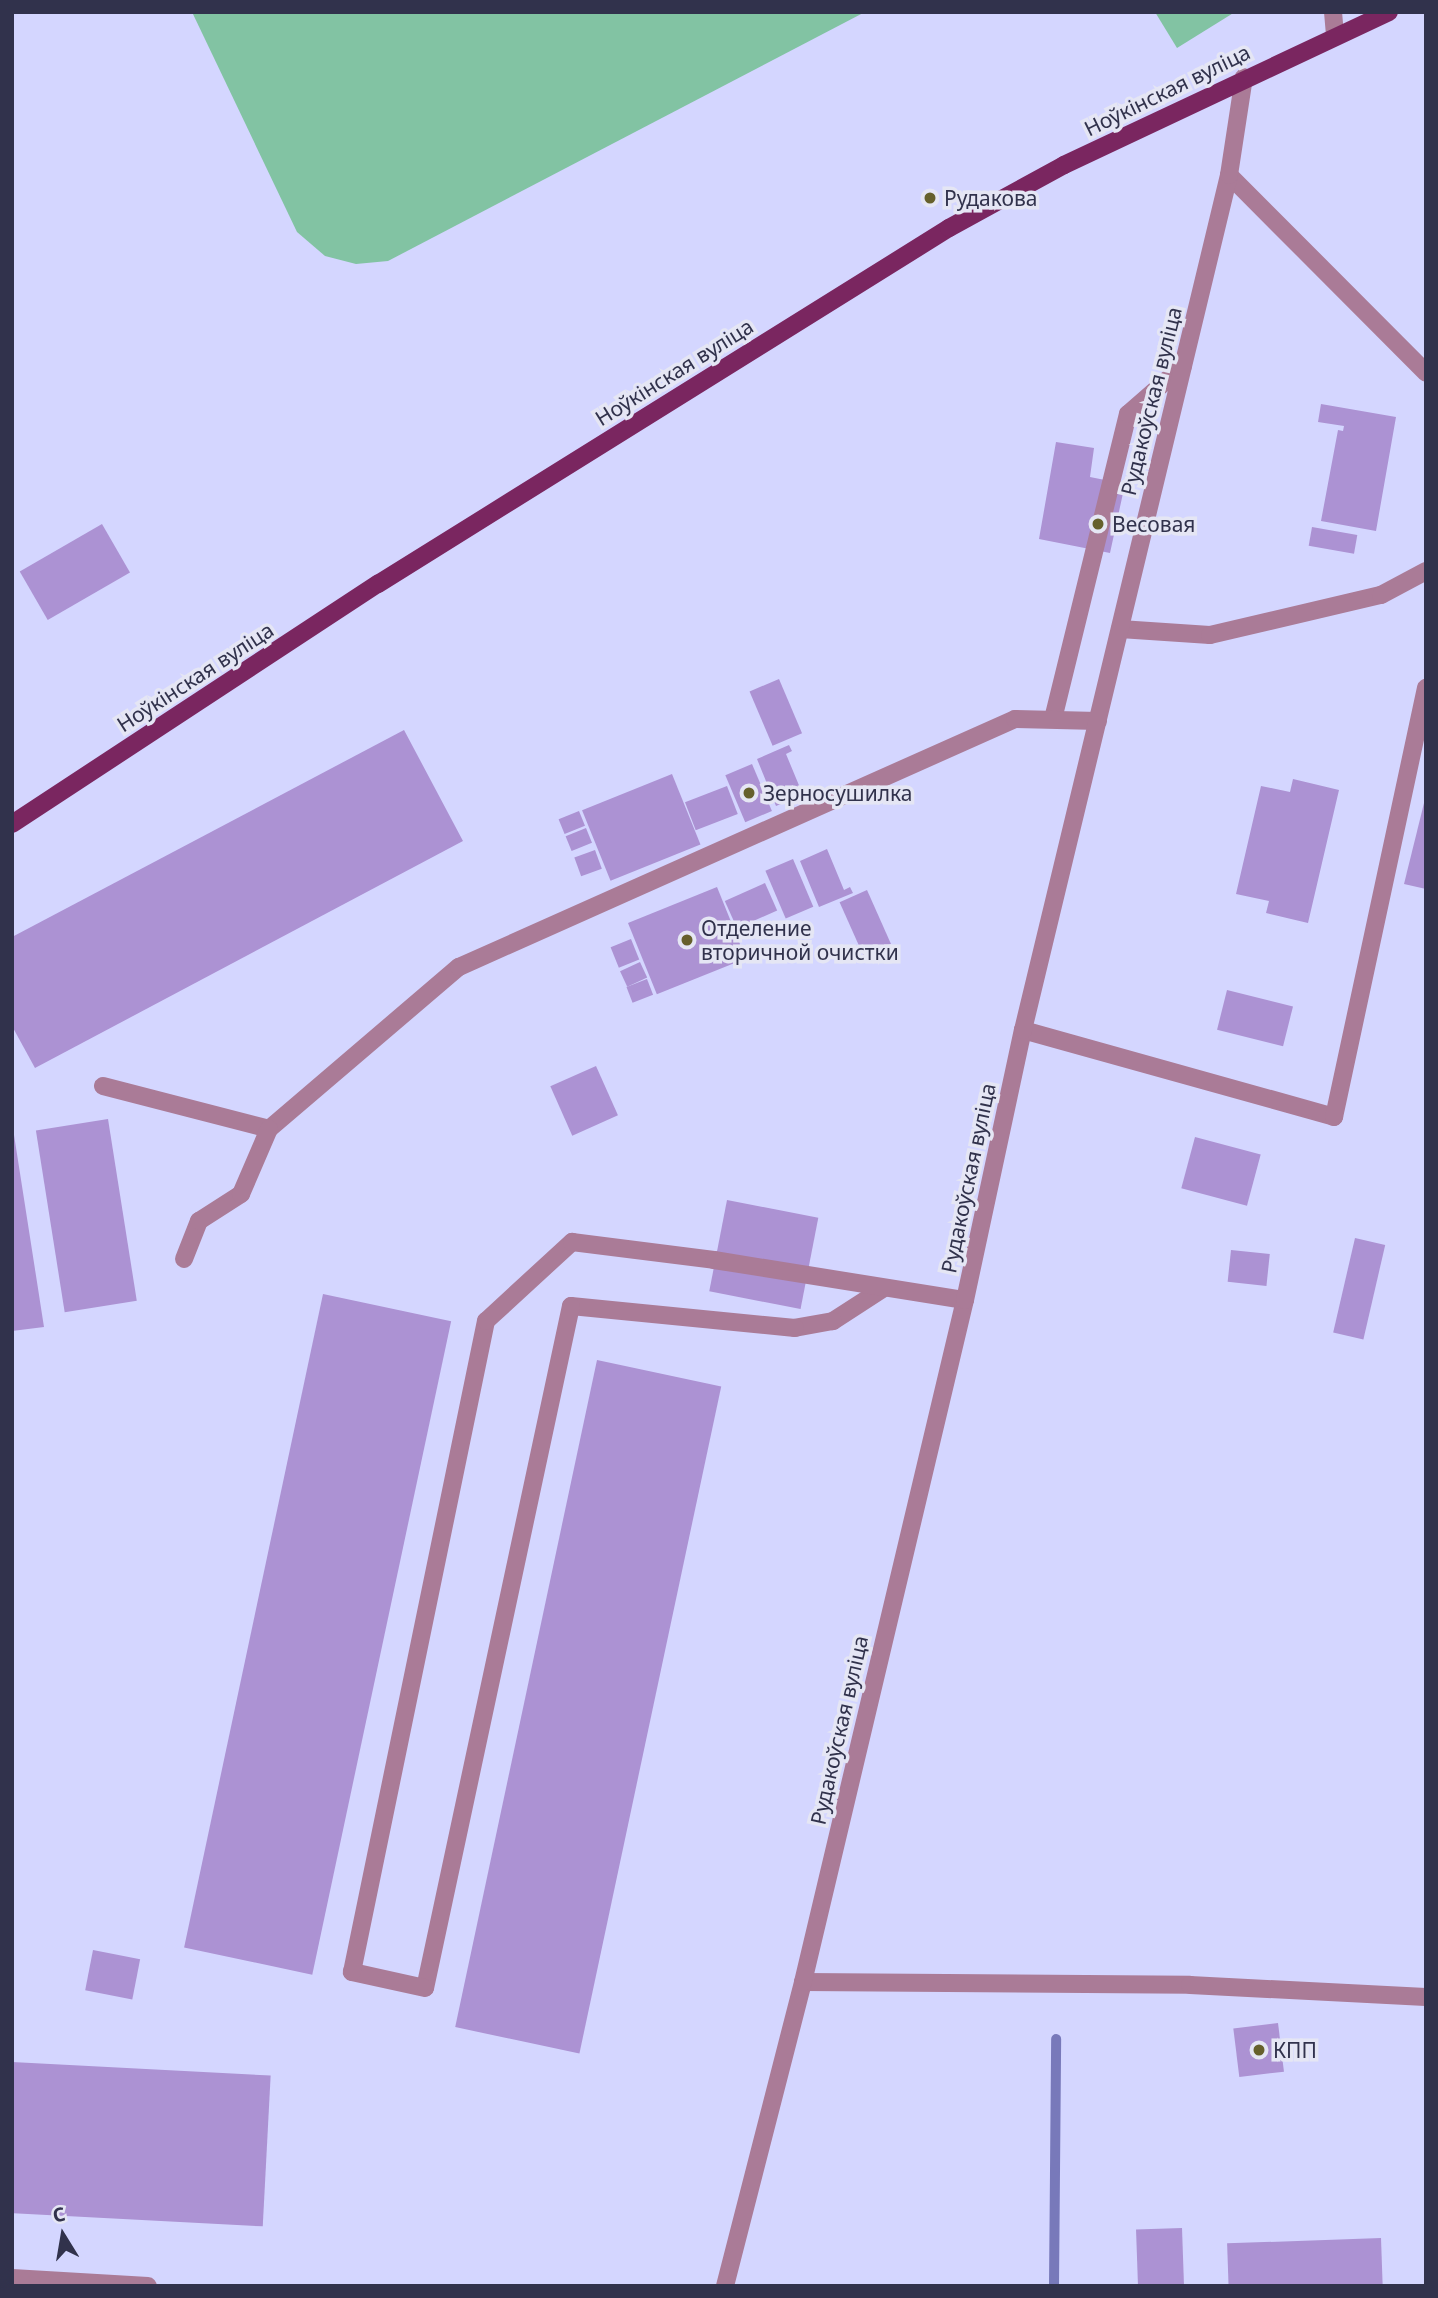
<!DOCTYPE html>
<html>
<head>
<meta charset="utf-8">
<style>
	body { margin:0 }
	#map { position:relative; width:1438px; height:2298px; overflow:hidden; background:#d4d6ff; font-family:"Noto Sans",sans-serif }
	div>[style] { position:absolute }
	.green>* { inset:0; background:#82c3a3 }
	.stream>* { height:10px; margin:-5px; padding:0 5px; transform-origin:5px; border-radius:5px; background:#7879ba }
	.building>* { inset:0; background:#ac92d3; transform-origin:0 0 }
	.minor>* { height:18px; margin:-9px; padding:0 9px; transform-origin:9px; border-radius:9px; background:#aa7b97 }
	.major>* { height:18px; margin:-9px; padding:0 9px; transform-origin:9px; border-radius:9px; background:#7a2660 }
	.dots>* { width:19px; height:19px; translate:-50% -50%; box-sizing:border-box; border:4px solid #e5e6f4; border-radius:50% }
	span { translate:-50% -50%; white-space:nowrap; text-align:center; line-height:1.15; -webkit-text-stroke:7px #e5e6f4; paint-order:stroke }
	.street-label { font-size:21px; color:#31324c }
	.poi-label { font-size:21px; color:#31324c }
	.left { translate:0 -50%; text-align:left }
	.frame { position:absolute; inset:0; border:14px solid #31324c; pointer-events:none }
	.north { position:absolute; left:28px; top:2200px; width:70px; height:70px; -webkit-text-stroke:5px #e5e6f4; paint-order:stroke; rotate:349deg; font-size:19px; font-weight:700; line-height:28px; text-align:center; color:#31324c }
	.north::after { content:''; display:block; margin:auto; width:24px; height:32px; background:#31324c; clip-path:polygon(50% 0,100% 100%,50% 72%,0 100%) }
</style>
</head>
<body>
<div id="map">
	<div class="green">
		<div style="clip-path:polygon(192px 12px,865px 12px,388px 261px,356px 264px,325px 256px,297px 232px)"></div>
		<div style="clip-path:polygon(1155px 12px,1235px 12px,1177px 48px)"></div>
	</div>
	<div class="stream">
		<div style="left:1054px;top:2286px;width:247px;rotate:-89.5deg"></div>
	</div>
	<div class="building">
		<div style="clip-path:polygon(1321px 404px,1396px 417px,1376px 531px,1321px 521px,1338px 430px,1343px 431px,1344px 426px,1318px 422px)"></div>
		<div style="clip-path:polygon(1056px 442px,1094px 448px,1090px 477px,1125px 484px,1110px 553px,1039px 539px)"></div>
		<div style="left:102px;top:524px;width:56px;height:95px;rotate:60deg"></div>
		<div style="left:1312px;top:527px;width:46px;height:19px;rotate:10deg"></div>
		<div style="left:779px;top:679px;width:59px;height:32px;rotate:67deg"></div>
		<div style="clip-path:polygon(404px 730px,463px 841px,35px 1068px,12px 1026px,12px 937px)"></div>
		<div style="clip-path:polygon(789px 745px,792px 751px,786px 754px,803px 795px,776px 806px,757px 759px)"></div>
		<div style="left:752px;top:764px;width:51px;height:29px;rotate:67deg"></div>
		<div style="left:672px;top:774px;width:76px;height:97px;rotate:68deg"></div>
		<div style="clip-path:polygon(1293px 779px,1339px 790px,1308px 923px,1266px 913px,1269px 901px,1236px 894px,1261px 786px,1290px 792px)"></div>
		<div style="left:727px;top:786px;width:30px;height:45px;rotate:69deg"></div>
		<div style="clip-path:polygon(1425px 799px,1426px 799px,1426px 889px,1404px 884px)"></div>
		<div style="left:579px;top:811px;width:16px;height:22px;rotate:68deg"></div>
		<div style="left:586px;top:828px;width:16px;height:22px;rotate:68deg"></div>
		<div style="clip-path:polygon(827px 849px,844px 890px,850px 887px,853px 893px,819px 907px,800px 861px)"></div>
		<div style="left:595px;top:850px;width:20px;height:22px;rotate:70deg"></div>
		<div style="left:793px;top:859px;width:52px;height:30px;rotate:67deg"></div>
		<div style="left:765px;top:883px;width:30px;height:44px;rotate:66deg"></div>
		<div style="left:717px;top:887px;width:77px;height:96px;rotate:68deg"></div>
		<div style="left:867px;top:890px;width:59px;height:30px;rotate:66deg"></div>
		<div style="left:631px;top:939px;width:22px;height:22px;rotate:68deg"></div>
		<div style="left:640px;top:962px;width:17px;height:22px;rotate:65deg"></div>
		<div style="left:647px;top:979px;width:17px;height:22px;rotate:69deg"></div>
		<div style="left:1227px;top:990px;width:68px;height:41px;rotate:14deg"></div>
		<div style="left:596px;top:1066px;width:54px;height:50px;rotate:66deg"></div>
		<div style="left:108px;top:1119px;width:184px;height:73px;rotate:81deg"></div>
		<div style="clip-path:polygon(12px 1122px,44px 1327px,12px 1331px)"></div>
		<div style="left:1195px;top:1137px;width:68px;height:53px;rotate:15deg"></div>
		<div style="left:727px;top:1200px;width:93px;height:93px;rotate:11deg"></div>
		<div style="left:1355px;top:1238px;width:31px;height:97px;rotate:13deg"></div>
		<div style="left:1231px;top:1250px;width:39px;height:32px;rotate:6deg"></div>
		<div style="left:323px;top:1294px;width:131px;height:668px;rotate:12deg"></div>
		<div style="left:597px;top:1360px;width:127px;height:682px;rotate:12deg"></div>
		<div style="left:93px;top:1950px;width:48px;height:41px;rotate:11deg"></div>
		<div style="left:1278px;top:2023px;width:49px;height:45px;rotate:83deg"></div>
		<div style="left:12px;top:2062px;width:259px;height:151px;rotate:3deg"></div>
		<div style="left:1182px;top:2228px;width:58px;height:46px;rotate:88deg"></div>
		<div style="left:1381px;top:2238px;width:48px;height:154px;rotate:88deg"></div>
	</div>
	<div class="minor">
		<div style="left:1333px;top:12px;width:24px;rotate:85deg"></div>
		<div style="left:1229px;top:175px;width:279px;rotate:45.1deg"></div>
		<div style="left:1120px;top:629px;width:90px;rotate:3.8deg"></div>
		<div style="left:1210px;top:635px;width:176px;rotate:-13.2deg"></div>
		<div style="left:1381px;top:595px;width:51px;rotate:-28.1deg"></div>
		<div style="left:1053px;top:719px;width:314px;rotate:-76.2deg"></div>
		<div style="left:1128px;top:414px;width:73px;rotate:-41.1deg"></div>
		<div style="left:1023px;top:1030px;width:323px;rotate:15.6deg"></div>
		<div style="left:1334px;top:1117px;width:439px;rotate:-77.9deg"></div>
		<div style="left:103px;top:1086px;width:171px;rotate:14.5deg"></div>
		<div style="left:269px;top:1129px;width:250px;rotate:-40.5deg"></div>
		<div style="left:459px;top:967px;width:609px;rotate:-24.04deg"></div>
		<div style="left:1015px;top:719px;width:83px;rotate:1.4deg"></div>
		<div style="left:184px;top:1259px;width:41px;rotate:-68.5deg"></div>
		<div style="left:199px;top:1221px;width:50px;rotate:-32.7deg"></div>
		<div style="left:241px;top:1194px;width:71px;rotate:-66.7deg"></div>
		<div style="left:884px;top:1288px;width:61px;rotate:147.1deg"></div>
		<div style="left:833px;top:1321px;width:39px;rotate:170deg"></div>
		<div style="left:795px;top:1328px;width:225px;rotate:-174.4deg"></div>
		<div style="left:571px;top:1306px;width:697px;rotate:102.08deg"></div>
		<div style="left:425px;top:1988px;width:75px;rotate:-167.6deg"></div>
		<div style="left:352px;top:1972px;width:665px;rotate:-78.37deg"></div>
		<div style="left:486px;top:1321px;width:117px;rotate:-42.6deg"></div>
		<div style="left:572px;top:1242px;width:143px;rotate:7.2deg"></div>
		<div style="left:714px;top:1260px;width:254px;rotate:9.1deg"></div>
		<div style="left:803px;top:1982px;width:387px;rotate:0.4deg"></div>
		<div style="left:1190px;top:1985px;width:236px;rotate:2.9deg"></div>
		<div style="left:12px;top:2278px;width:136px;rotate:3.4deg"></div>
		<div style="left:725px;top:2286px;width:314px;rotate:-75.6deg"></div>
		<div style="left:803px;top:1982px;width:701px;rotate:-76.64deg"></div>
		<div style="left:965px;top:1300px;width:276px;rotate:-77.9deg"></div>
		<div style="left:1023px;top:1030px;width:879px;rotate:-76.45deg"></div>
		<div style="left:1229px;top:175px;width:99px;rotate:-81.3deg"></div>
	</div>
	<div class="major">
		<div style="left:12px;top:824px;width:438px;rotate:-33.3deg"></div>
		<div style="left:378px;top:584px;width:673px;rotate:-31.94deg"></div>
		<div style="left:949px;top:228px;width:131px;rotate:-28.7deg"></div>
		<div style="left:1064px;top:165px;width:359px;rotate:-25.2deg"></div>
	</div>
	<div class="dots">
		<div style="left:930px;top:198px;background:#66602c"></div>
		<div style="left:1098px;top:524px;background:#66602c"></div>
		<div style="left:749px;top:793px;background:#66602c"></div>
		<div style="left:687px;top:940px;background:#66602c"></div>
		<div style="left:1259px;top:2050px;background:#66602c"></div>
	</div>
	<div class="street-label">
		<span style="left:1167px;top:90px;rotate:-26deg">Ноўкінская вуліца</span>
		<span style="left:674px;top:372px;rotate:-32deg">Ноўкінская вуліца</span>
		<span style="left:1151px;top:401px;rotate:-76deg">Рудакоўская вуліца</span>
		<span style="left:195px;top:677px;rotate:-33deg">Ноўкінская вуліца</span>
		<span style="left:968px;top:1178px;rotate:-78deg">Рудакоўская вуліца</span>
		<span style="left:839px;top:1730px;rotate:-77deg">Рудакоўская вуліца</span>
	</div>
	<div class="poi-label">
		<span class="left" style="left:944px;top:198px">Рудакова</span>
		<span class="left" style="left:1112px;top:524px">Весовая</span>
		<span class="left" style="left:763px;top:793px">Зерносушилка</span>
		<span class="left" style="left:701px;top:940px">Отделение<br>вторичной очистки</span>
		<span class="left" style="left:1273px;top:2050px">КПП</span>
	</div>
	<div class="frame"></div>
	<div class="north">С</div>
</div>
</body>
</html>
